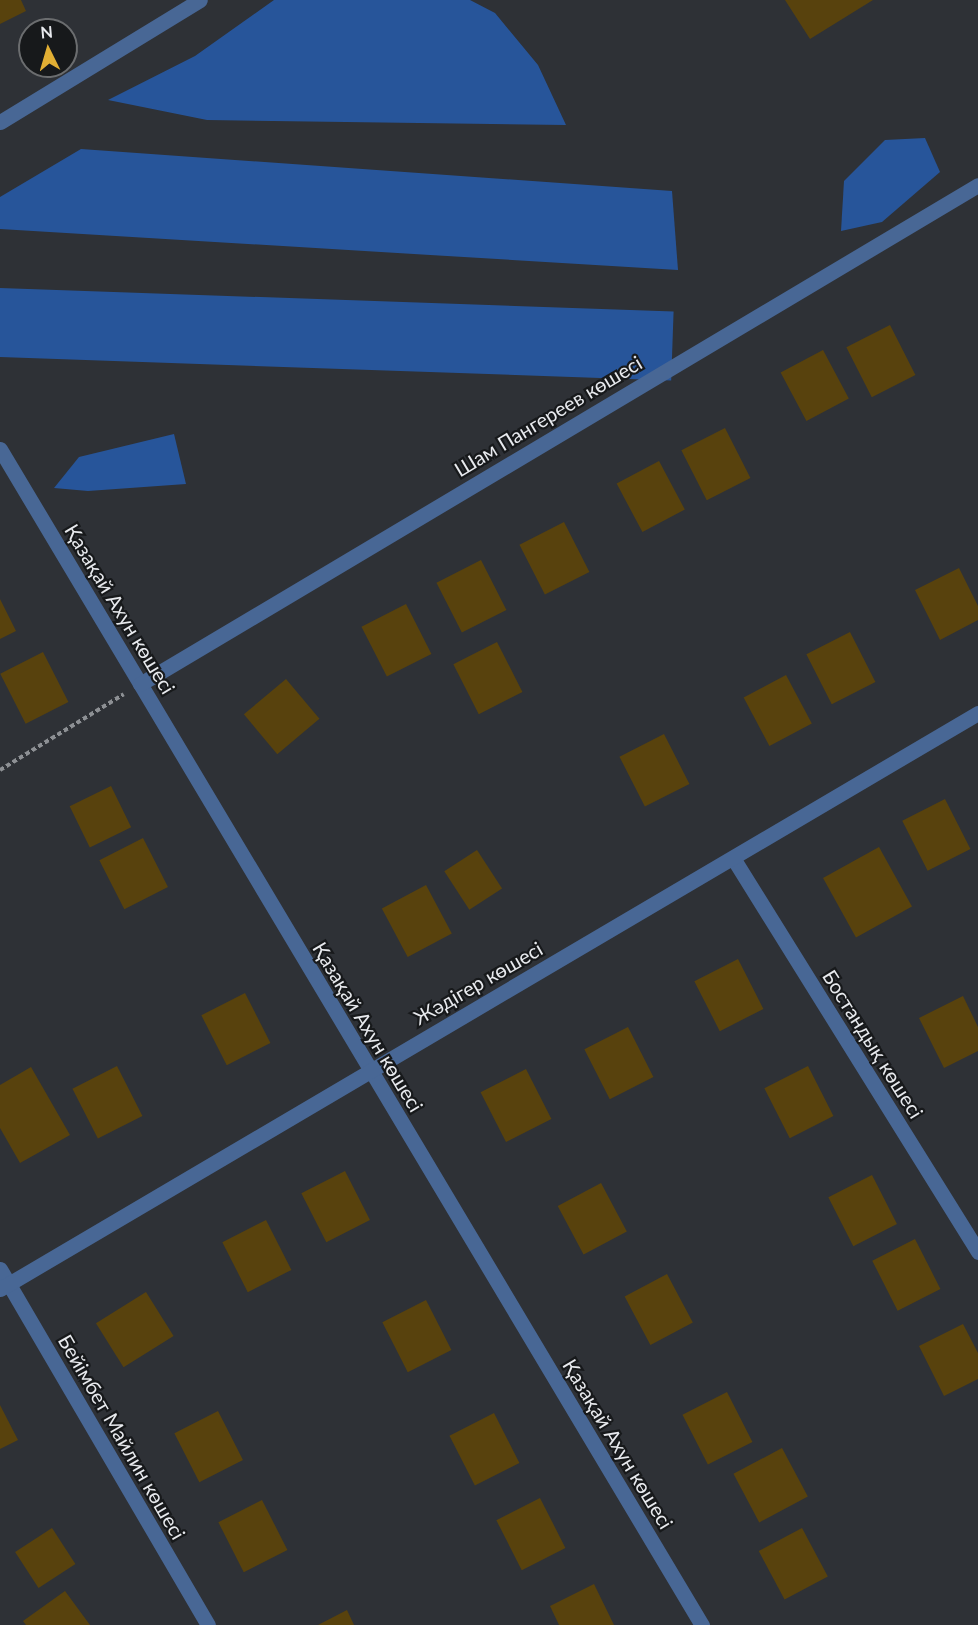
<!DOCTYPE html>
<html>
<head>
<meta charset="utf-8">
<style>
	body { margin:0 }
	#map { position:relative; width:978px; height:1625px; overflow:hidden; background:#2e3136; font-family:Lato,sans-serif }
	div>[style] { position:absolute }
	.forest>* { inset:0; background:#27559a; transform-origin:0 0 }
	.building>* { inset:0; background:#58420d; transform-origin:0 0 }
	.path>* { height:4px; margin-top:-2px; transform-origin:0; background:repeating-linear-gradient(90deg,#8d9094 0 4.5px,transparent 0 7.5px) }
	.minor>* { height:15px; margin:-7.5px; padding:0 7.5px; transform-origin:7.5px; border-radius:7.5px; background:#486795 }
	span { translate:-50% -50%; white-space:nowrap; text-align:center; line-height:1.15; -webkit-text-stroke:4.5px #17191b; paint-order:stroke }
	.street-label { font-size:20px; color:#e8eaee }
	.north { position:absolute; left:18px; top:18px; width:60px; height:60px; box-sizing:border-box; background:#17191b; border:2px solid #6b6d6f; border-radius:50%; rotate:355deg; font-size:16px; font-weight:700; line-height:24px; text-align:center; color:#e8eaee }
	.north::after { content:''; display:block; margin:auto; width:21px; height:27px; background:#e2af34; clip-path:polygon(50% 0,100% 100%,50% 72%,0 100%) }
</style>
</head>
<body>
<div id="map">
	<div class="forest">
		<div style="clip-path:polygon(274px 0,470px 0,495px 13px,538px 65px,566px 125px,207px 120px,108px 100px,195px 56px)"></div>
		<div style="clip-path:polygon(925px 138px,940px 172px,882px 222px,841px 231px,844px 181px,885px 140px)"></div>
		<div style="clip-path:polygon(81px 149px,672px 191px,678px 270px,0 229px,0 197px)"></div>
		<div style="left:0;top:288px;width:674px;height:69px;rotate:2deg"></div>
		<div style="clip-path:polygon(174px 434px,186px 484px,88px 491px,54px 488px,79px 457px)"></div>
	</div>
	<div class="building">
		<div style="clip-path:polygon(0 0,21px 0,26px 11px,0 24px)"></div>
		<div style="clip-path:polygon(785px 0,873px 0,810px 39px)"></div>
		<div style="left:890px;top:325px;width:56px;height:49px;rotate:63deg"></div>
		<div style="left:823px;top:350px;width:55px;height:48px;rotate:62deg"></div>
		<div style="left:725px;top:428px;width:56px;height:49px;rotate:63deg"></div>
		<div style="left:659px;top:461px;width:55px;height:48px;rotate:62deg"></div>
		<div style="left:564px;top:522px;width:56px;height:50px;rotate:63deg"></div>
		<div style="left:481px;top:560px;width:56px;height:50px;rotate:63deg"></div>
		<div style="clip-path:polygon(959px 568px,978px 606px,978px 620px,940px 640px,915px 590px)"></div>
		<div style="clip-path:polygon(0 599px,16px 631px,0 639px)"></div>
		<div style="left:406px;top:604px;width:56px;height:50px;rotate:63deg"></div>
		<div style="left:850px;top:632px;width:56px;height:49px;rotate:63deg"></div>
		<div style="left:497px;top:642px;width:56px;height:49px;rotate:63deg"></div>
		<div style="left:43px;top:652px;width:56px;height:48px;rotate:63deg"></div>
		<div style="left:786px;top:675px;width:55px;height:48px;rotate:62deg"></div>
		<div style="left:286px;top:679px;width:52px;height:55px;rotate:50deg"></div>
		<div style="left:664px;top:734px;width:56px;height:50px;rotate:63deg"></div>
		<div style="left:111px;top:786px;width:46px;height:46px;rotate:64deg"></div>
		<div style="left:945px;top:799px;width:56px;height:48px;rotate:63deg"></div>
		<div style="left:143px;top:838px;width:55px;height:49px;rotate:63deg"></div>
		<div style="left:879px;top:847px;width:68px;height:64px;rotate:61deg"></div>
		<div style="left:477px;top:850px;width:46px;height:39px;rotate:57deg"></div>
		<div style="left:426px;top:885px;width:55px;height:50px;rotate:62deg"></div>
		<div style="left:738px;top:959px;width:56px;height:49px;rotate:63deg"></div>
		<div style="left:245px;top:993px;width:56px;height:49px;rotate:63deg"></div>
		<div style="clip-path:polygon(963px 996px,978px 1027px,978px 1051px,944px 1068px,919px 1018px)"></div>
		<div style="left:628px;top:1027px;width:56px;height:49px;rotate:63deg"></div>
		<div style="left:117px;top:1066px;width:56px;height:50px;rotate:63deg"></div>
		<div style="left:808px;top:1066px;width:56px;height:49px;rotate:63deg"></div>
		<div style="clip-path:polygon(31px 1067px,70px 1135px,20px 1163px,0 1128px,0 1085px)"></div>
		<div style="left:526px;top:1069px;width:56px;height:51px;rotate:63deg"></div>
		<div style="left:345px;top:1171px;width:55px;height:49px;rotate:63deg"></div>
		<div style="left:872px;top:1175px;width:55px;height:49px;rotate:63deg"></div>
		<div style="left:601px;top:1183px;width:55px;height:49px;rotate:62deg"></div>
		<div style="left:266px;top:1220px;width:56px;height:49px;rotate:63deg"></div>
		<div style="left:915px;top:1239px;width:56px;height:48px;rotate:63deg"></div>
		<div style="left:667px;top:1274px;width:55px;height:48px;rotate:62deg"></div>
		<div style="left:146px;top:1292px;width:52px;height:59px;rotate:58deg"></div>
		<div style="left:426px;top:1300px;width:56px;height:49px;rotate:63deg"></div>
		<div style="clip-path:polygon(963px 1324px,978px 1353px,978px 1379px,944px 1396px,919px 1346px)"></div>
		<div style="left:727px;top:1392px;width:56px;height:50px;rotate:63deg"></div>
		<div style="clip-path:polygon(0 1405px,18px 1440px,0 1449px)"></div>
		<div style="left:218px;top:1411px;width:55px;height:49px;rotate:63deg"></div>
		<div style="left:494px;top:1413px;width:56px;height:50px;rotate:63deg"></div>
		<div style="left:782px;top:1448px;width:55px;height:55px;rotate:62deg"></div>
		<div style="left:540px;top:1498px;width:56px;height:49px;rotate:63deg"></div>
		<div style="left:262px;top:1500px;width:56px;height:49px;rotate:63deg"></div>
		<div style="left:52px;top:1528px;width:43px;height:44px;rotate:57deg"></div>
		<div style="left:802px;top:1528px;width:55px;height:49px;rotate:62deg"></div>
		<div style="clip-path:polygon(594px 1584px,614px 1625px,559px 1625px,550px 1606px)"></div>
		<div style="clip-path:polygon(65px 1591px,90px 1625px,26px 1625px,23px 1621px)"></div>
		<div style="clip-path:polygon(347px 1610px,354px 1625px,318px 1625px)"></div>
	</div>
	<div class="path">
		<div style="left:0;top:770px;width:145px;rotate:-31.5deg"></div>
	</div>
	<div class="minor">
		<div style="left:0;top:122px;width:234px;rotate:-31.4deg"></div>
		<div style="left:0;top:449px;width:1370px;rotate:59.17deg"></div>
		<div style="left:140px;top:684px;width:975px;rotate:-30.77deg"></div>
		<div style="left:733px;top:858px;width:464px;rotate:58.1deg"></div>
		<div style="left:0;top:1269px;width:412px;rotate:59.7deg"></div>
		<div style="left:0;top:1289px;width:1135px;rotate:-30.5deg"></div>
	</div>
	<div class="street-label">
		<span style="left:548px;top:416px;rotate:-31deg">Шам Пангереев көшесі</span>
		<span style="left:120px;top:609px;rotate:59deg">Қазақай Ахун көшесі</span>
		<span style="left:478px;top:983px;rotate:-30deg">Жәдігер көшесі</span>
		<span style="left:368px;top:1027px;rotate:59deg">Қазақай Ахун көшесі</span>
		<span style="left:873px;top:1044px;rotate:58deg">Бостандық көшесі</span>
		<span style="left:122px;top:1437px;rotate:60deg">Бейімбет Майлин көшесі</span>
		<span style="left:618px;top:1444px;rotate:59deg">Қазақай Ахун көшесі</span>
	</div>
	<div class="north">N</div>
</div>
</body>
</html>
